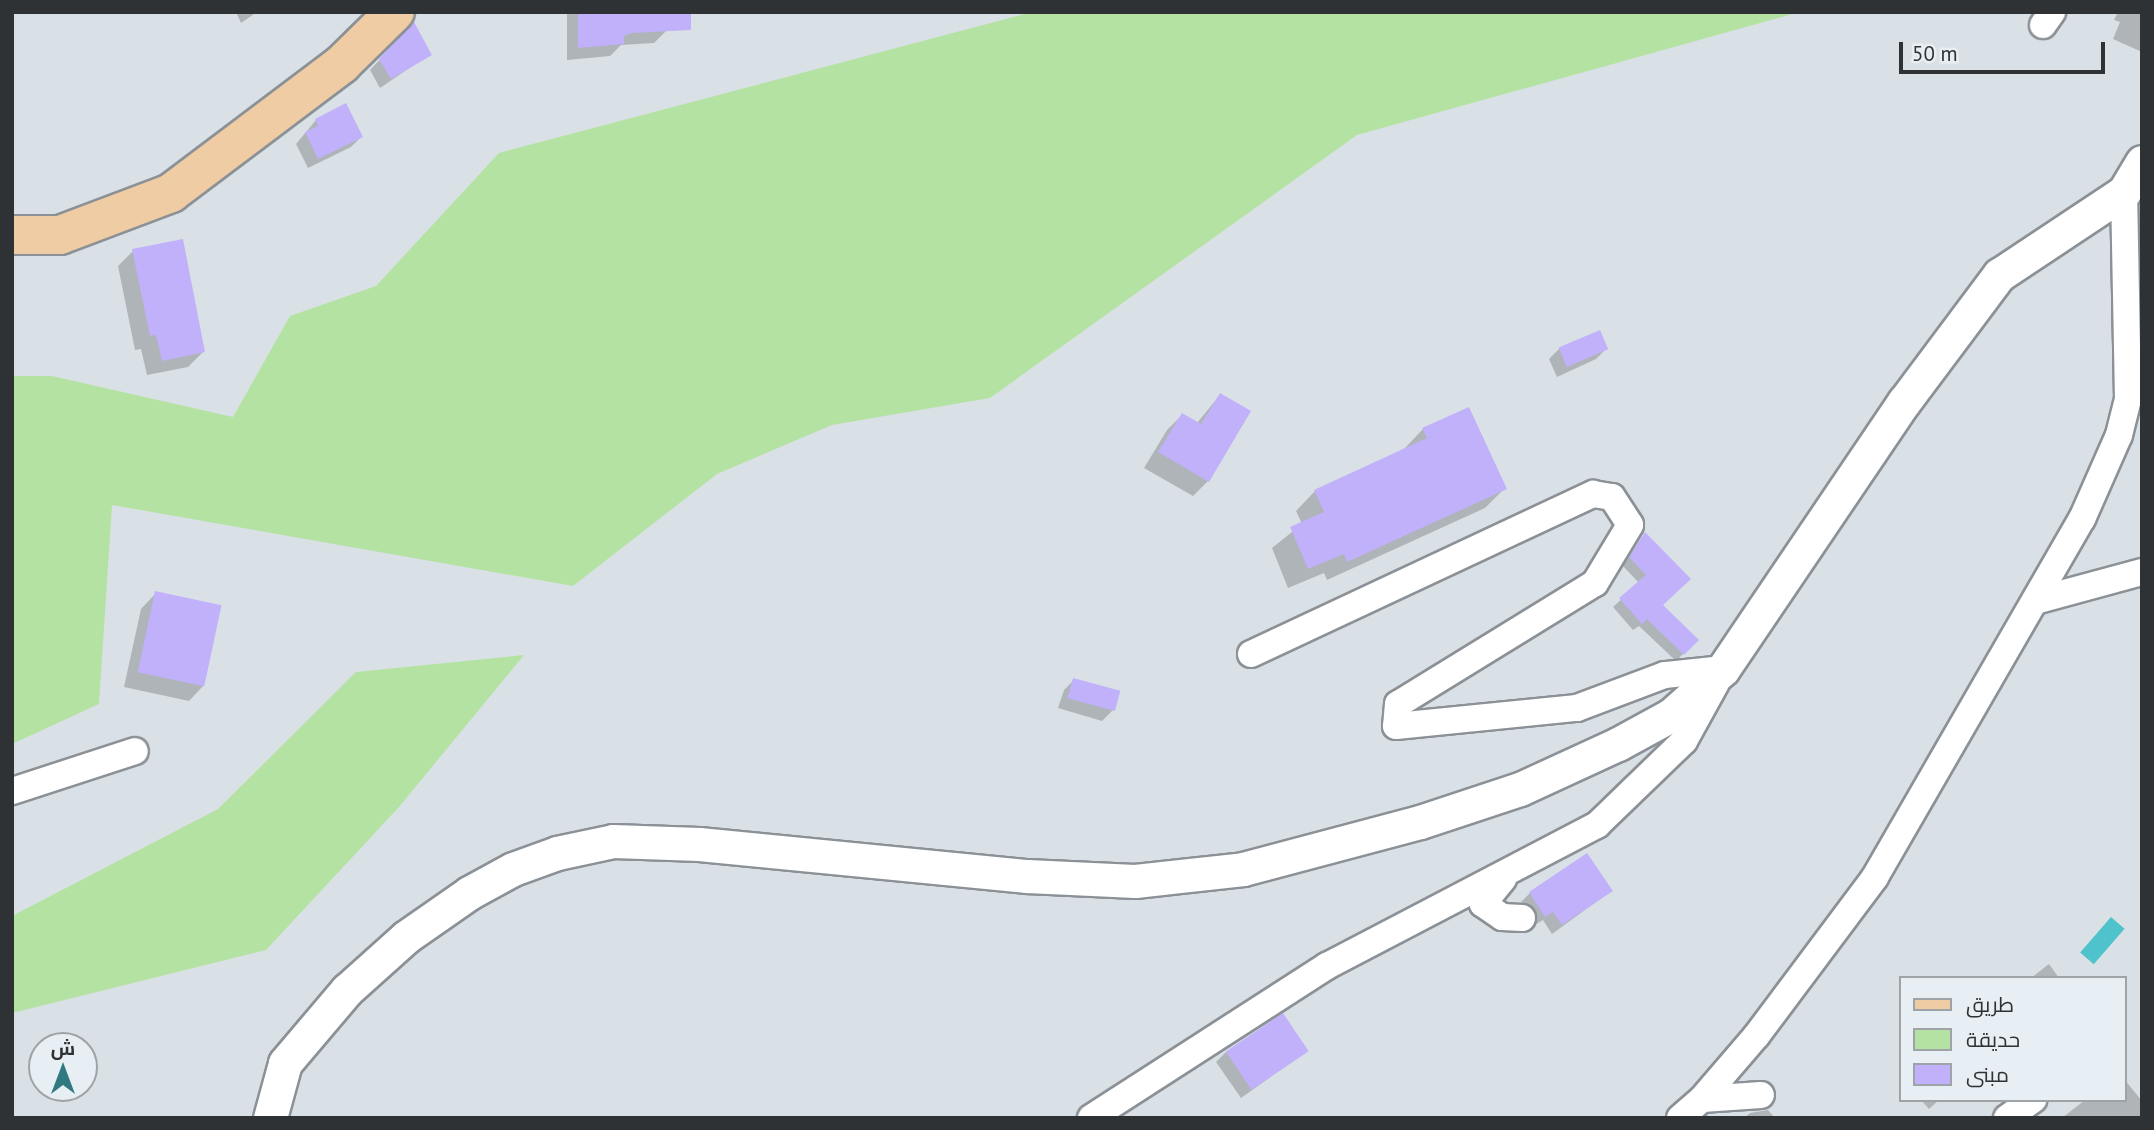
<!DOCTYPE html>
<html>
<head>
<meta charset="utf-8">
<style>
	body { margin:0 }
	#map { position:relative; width:2154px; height:1130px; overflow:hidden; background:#dae1e6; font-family:"PT Sans",Cairo,sans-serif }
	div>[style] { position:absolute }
	.green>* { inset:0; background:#b4e2a3 }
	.water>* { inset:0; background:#4fc3cc; transform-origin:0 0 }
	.shadow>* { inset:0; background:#0003 }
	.building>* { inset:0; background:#c1b1fb; transform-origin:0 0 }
	.roads { filter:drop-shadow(2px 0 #8b9196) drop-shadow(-2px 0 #8b9196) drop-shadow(0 2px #8b9196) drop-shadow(0 -2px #8b9196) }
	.minor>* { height:26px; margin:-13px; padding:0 13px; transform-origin:13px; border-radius:13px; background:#fff }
	.tertiary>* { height:33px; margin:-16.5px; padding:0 16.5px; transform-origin:16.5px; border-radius:16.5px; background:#fff }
	.primary>* { height:38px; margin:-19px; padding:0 19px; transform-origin:19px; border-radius:19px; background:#efcca3 }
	span { translate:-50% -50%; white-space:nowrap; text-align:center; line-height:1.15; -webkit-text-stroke:6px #e7eef4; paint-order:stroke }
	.frame { position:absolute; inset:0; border:14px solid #2f3234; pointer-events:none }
	.legend { position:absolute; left:1899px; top:976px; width:228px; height:126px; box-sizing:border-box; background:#e7eef4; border:2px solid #9da3a7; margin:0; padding:9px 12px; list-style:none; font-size:21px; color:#2f3234 }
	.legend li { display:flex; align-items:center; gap:14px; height:35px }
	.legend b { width:35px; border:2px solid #9da3a7 }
	.north { position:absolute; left:28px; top:1032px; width:70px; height:70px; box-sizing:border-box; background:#e7eef4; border:2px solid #9da3a7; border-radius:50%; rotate:0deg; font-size:19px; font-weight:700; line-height:28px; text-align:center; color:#2f3234 }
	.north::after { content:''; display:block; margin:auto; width:24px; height:32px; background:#317980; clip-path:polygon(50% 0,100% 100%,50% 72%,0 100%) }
	.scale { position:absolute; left:1899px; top:42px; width:206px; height:32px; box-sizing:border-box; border:4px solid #2f3234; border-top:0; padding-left:9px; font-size:21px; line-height:24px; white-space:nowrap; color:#2f3234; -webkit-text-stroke:5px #e7eef4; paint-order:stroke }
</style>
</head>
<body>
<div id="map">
	<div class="green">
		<div style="clip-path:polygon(1032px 12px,1800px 12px,1357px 135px,990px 398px,832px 425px,717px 474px,573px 586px,112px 505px,99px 704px,12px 744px,12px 376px,52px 376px,233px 417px,290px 316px,376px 286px,499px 153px)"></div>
		<div style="clip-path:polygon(524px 655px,399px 807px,266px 950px,12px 1013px,12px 916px,218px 809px,356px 672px)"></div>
	</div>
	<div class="water">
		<div style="left:2111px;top:917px;width:18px;height:47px;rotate:41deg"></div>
	</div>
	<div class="shadow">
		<div style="clip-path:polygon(236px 12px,257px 12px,241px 23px)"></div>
		<div style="clip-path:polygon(567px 12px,613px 12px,666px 31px,654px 43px,621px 45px,610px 56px,567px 60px)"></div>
		<div style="clip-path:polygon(2118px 12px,2142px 12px,2142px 52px,2113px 39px,2120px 22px,2114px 20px)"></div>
		<div style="clip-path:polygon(413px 25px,430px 54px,380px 88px,370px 70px)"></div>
		<div style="clip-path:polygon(316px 120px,361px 137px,351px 147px,308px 168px,296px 144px)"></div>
		<div style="clip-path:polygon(133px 251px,204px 351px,188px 367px,147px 375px,141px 349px,135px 350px,118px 266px)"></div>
		<div style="clip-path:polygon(1559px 349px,1606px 349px,1596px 359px,1557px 377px,1549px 359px)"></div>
		<div style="clip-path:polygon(1220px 395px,1208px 481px,1193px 496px,1144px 468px,1167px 430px,1182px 415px,1197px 423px)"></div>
		<div style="clip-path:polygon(1423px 429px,1504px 489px,1485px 508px,1327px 580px,1324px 573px,1288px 588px,1272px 548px,1302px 524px,1296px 511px,1315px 491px,1404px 449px)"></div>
		<div style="clip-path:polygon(1645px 535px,1660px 605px,1697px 640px,1676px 661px,1639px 626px,1633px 630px,1613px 607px,1639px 583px,1623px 566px)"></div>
		<div style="clip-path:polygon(156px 593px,204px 685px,189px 701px,124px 687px,141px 609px)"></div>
		<div style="clip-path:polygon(1074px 680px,1113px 710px,1102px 721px,1058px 708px,1064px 690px)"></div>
		<div style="clip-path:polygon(1611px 891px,1552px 934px,1543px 920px,1535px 925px,1520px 903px,1530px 893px)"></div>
		<div style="clip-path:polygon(2049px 964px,2059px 978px,2031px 978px)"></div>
		<div style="clip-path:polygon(1307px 1051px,1241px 1098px,1216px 1062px,1226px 1052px)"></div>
		<div style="clip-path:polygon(2124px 1079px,2142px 1101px,2142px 1118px,2062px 1118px,2085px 1100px,2124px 1100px)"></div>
		<div style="clip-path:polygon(1921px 1100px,1939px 1100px,1929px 1109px)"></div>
		<div style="clip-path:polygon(1768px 1110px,1775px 1118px,1744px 1118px,1750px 1113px)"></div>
	</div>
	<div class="building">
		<div style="clip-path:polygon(578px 12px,691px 12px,691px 30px,632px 33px,624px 36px,624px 44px,578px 48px)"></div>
		<div style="clip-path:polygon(414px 22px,432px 55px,391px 79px,379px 59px)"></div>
		<div style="clip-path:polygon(346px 103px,363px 137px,318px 159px,305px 132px,318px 126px,315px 119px)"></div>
		<div style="clip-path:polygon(183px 239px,205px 352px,162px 361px,156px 335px,150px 336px,132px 249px)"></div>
		<div style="left:1600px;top:330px;width:21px;height:45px;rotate:67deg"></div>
		<div style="clip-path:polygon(1220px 393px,1251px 411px,1209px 482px,1158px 452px,1182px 413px,1201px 424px)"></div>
		<div style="clip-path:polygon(1469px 407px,1507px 489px,1347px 562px,1344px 554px,1308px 569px,1290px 527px,1324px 512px,1314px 490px,1427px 438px,1422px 428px)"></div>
		<div style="clip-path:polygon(1645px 532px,1691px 579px,1663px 605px,1699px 640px,1684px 655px,1647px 619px,1642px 624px,1619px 598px,1646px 575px,1629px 557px)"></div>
		<div style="left:155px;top:591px;width:68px;height:83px;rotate:12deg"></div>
		<div style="left:1073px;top:678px;width:49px;height:21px;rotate:15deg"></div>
		<div style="clip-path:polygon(1587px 853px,1613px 891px,1562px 925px,1553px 912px,1545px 917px,1529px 892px)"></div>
		<div style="left:1283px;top:1013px;width:46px;height:69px;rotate:56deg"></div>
	</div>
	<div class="roads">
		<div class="minor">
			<div style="left:2043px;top:25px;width:16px;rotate:-55deg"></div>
			<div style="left:2035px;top:601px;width:111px;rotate:-15.2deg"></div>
			<div style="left:1251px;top:654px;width:378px;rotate:-25.1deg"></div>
			<div style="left:1593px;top:494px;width:19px;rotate:9deg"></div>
			<div style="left:1612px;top:497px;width:33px;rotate:57deg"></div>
			<div style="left:1630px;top:525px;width:68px;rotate:121.1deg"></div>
			<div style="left:1595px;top:583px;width:231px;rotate:148.4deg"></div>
			<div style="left:1398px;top:704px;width:22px;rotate:95deg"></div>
			<div style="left:1396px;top:726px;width:182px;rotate:-5.7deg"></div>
			<div style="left:1577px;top:708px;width:94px;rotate:-20.6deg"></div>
			<div style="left:1665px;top:675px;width:58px;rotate:-5.9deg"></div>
			<div style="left:12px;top:791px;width:129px;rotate:-18deg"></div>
			<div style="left:1503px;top:879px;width:32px;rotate:129deg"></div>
			<div style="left:1483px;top:904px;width:23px;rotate:34deg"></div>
			<div style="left:1502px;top:917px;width:20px;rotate:3deg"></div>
			<div style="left:1702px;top:1099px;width:59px;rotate:-3.9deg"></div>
			<div style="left:1091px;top:1118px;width:281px;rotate:-32.8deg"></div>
			<div style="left:1327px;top:966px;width:305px;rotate:-27.6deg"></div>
			<div style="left:1597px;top:825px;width:121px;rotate:-44deg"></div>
			<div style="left:1684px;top:741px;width:66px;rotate:-61.1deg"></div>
			<div style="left:1680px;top:1118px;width:29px;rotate:-41deg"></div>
			<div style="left:1702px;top:1099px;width:84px;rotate:-49.3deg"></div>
			<div style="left:1757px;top:1035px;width:197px;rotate:-53.2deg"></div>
			<div style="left:1875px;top:877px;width:414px;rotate:-60deg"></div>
			<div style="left:2082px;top:519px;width:92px;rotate:-66.2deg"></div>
			<div style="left:2119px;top:435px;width:37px;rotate:-76deg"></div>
			<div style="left:2128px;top:399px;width:207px;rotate:-91.1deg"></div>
			<div style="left:2007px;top:1118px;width:32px;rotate:-35deg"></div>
		</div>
		<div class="tertiary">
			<div style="left:270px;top:1118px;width:57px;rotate:-74.7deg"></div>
			<div style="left:285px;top:1063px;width:96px;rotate:-49.7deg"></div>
			<div style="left:347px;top:990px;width:79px;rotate:-41.9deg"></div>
			<div style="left:406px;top:937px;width:77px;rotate:-34.9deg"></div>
			<div style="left:469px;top:893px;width:50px;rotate:-28.6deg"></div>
			<div style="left:513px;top:869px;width:47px;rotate:-20deg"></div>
			<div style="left:557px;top:853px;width:57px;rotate:-12.1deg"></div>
			<div style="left:613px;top:841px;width:86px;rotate:2deg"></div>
			<div style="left:699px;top:844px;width:330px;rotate:5.6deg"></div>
			<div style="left:1027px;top:876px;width:108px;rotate:2.7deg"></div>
			<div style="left:1135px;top:881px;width:109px;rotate:-6.3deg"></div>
			<div style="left:1243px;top:869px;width:183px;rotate:-14.9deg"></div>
			<div style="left:1420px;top:822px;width:105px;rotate:-18.3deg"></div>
			<div style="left:1520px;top:789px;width:108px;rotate:-24.7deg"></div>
			<div style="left:1618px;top:744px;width:60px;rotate:-28.7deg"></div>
			<div style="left:1671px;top:715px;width:69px;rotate:-41.5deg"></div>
			<div style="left:1723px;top:669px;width:323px;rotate:-55.9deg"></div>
			<div style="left:1904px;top:402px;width:159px;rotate:-53.2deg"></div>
			<div style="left:1999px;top:275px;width:150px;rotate:-33.6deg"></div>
			<div style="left:2124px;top:192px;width:35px;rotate:-59deg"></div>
		</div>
		<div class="primary">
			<div style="left:12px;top:235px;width:48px"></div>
			<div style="left:60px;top:235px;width:119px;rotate:-20.7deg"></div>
			<div style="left:171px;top:193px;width:214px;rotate:-37deg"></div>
			<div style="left:342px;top:64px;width:74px;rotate:-44.5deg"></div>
		</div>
	</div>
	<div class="frame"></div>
	<ul class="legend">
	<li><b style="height:9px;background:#efcca3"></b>طريق</li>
	<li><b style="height:19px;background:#b4e2a3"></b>حديقة</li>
	<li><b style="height:19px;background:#c1b1fb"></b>مبنى</li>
	</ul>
	<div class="north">ش</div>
	<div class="scale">50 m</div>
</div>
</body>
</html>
